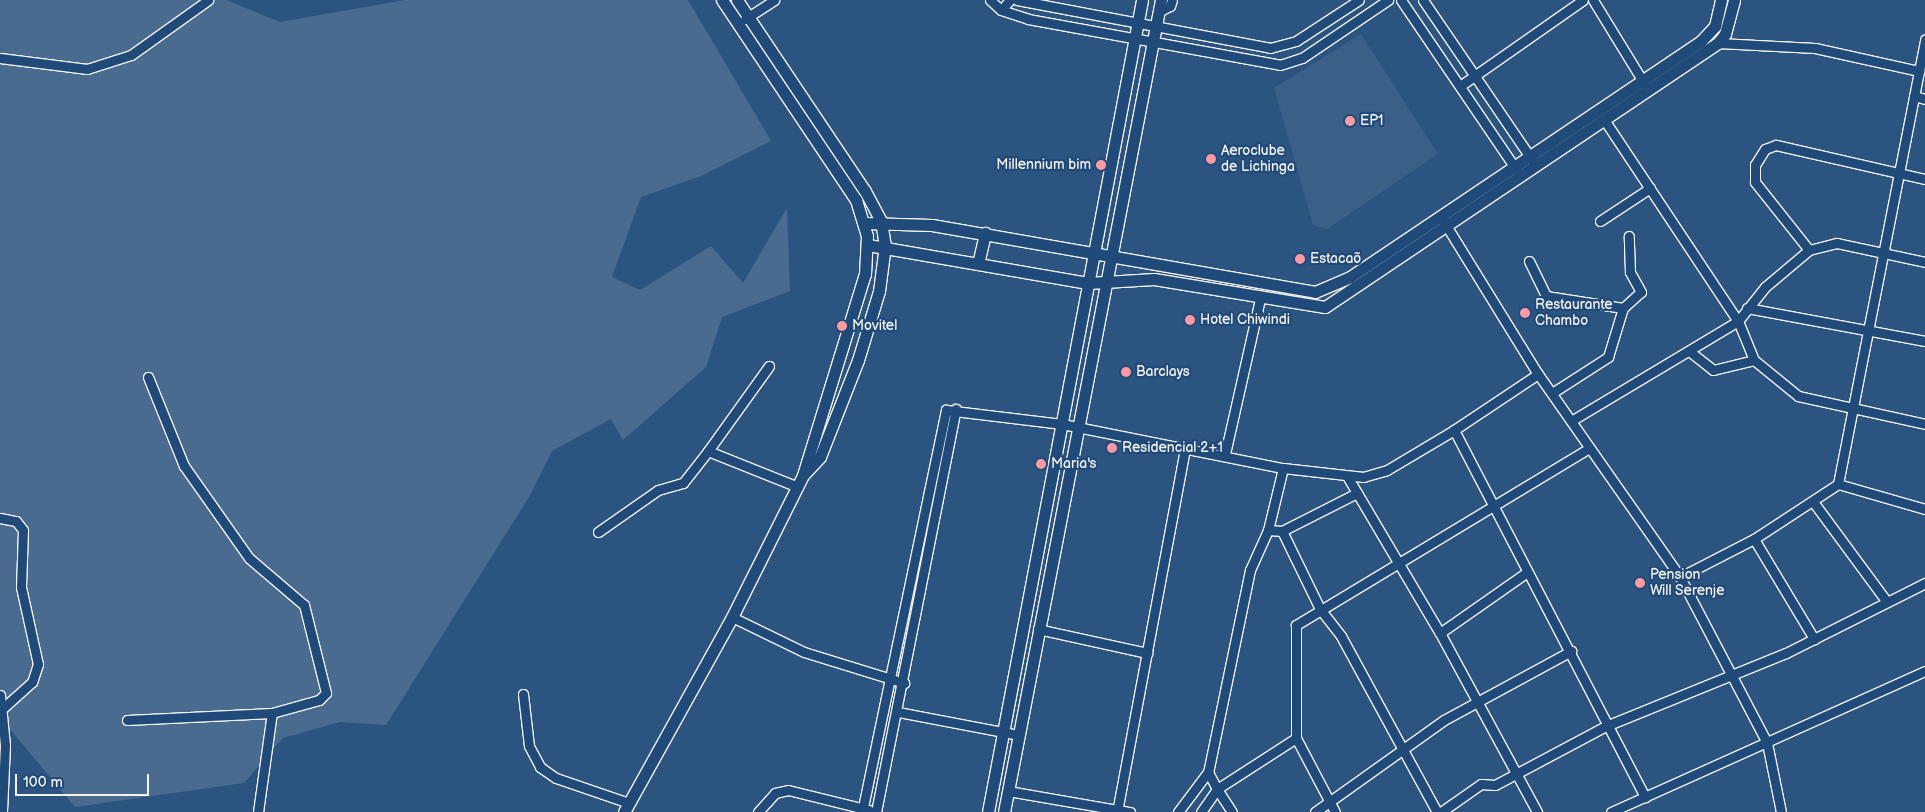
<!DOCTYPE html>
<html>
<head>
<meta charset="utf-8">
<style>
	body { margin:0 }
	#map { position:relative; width:1925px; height:812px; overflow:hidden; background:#2c5481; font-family:"Balsamiq Sans",sans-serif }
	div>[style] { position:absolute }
	.built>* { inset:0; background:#3b6088 }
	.green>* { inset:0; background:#496b90 }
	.roads { filter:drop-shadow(1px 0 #f4f1e8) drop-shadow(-1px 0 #f4f1e8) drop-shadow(0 1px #f4f1e8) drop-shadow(0 -1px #f4f1e8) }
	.street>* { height:9px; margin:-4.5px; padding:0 4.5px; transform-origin:4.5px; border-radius:4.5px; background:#1f4a7a }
	.secondary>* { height:11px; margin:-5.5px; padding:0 5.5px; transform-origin:5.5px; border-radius:5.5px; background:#1f4a7a }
	.dots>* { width:14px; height:14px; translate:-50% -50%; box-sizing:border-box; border:2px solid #1f4a7a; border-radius:50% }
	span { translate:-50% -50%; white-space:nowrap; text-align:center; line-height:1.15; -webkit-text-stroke:4.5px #1f4a7a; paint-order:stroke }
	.poi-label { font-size:14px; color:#f4f1e8 }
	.left { translate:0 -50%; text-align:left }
	.right { translate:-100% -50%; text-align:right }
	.scale { position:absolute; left:15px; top:774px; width:134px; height:22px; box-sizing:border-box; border:2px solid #f4f1e8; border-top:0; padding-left:6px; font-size:15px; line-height:18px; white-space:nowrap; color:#f4f1e8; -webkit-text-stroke:4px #1f4a7a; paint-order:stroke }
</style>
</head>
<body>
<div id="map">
	<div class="built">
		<div style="clip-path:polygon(1361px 34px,1438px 154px,1327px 229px,1313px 225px,1274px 88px)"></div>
	</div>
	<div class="green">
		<div style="clip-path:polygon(0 0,226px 0,280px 22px,405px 0,688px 0,771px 141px,701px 176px,641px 197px,612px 277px,640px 290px,711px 246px,743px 283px,787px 208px,790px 291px,722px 317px,706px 367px,623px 440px,611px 419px,552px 451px,529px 497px,386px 725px,340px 722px,283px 738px,244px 783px,75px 807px,0 717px)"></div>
	</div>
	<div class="roads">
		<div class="street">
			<div style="left:990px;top:0;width:15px;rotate:42deg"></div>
			<div style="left:1001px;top:10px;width:28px;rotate:18deg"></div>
			<div style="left:1028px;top:19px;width:256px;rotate:10.3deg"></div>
			<div style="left:1280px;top:65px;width:23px;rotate:-18deg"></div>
			<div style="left:1302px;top:58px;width:104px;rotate:-34deg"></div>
			<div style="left:1017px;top:0;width:258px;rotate:10.7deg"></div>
			<div style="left:1270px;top:48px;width:27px;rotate:-15deg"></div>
			<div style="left:1296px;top:41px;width:75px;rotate:-33.1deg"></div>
			<div style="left:1401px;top:0;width:207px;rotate:55.8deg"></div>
			<div style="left:1423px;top:0;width:195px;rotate:55.7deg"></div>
			<div style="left:1593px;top:0;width:100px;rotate:58.5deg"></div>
			<div style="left:1001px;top:10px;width:13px;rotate:-48deg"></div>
			<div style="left:1158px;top:12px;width:13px;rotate:-27deg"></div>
			<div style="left:1170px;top:6px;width:6px;rotate:-72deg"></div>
			<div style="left:745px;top:19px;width:35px;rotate:-33deg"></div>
			<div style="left:1718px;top:43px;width:97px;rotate:3deg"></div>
			<div style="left:1815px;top:48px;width:107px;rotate:12.5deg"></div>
			<div style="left:0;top:58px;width:88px;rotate:7.2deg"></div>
			<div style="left:87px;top:69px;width:46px;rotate:-17.7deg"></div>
			<div style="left:131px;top:55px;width:95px;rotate:-35.5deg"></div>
			<div style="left:1460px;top:86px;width:150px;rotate:-35deg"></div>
			<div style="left:1914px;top:96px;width:11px;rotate:15deg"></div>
			<div style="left:1605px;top:121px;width:240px;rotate:56.4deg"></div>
			<div style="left:1738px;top:321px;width:42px;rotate:67.7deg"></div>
			<div style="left:1754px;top:360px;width:57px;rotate:39.3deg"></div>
			<div style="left:1798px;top:396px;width:130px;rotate:12.4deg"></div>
			<div style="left:1600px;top:221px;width:60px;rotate:-33.4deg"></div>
			<div style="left:1444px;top:222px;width:179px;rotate:58.3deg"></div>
			<div style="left:1538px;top:374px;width:248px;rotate:55deg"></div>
			<div style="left:1680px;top:577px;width:187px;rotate:62.3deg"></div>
			<div style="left:1767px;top:743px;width:70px;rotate:78.5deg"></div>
			<div style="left:1809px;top:250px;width:87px;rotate:-128.5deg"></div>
			<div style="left:1755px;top:182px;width:17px;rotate:-90deg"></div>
			<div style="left:1755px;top:165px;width:19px;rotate:-58deg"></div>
			<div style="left:1765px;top:149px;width:12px;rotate:-20deg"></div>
			<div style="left:1776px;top:145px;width:153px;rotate:12.9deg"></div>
			<div style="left:1529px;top:261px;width:39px;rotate:64deg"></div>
			<div style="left:1546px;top:296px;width:78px;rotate:8.9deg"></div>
			<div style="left:1747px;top:308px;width:181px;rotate:10.5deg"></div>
			<div style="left:1689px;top:351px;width:31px;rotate:38deg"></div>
			<div style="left:1713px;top:370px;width:42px;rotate:-13.7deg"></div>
			<div style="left:769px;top:366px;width:105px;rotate:125.7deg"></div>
			<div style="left:708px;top:451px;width:97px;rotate:21.8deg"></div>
			<div style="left:1552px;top:393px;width:67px;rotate:-32.7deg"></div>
			<div style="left:1608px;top:357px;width:51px;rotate:-73deg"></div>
			<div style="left:1623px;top:308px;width:24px;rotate:-42deg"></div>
			<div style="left:1641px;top:292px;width:23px;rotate:-119deg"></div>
			<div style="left:1630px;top:272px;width:36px;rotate:-92deg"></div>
			<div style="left:1571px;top:421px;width:195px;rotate:-30.9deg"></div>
			<div style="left:1738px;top:321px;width:43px;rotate:-51.5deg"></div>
			<div style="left:1765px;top:287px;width:57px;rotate:-40.1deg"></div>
			<div style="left:1809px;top:250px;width:29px;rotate:-14deg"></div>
			<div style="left:1837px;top:243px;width:90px;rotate:12.2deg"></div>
			<div style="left:1454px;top:430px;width:414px;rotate:62.5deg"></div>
			<div style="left:1225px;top:454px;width:159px;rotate:-77.3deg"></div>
			<div style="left:1283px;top:468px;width:64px;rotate:103.6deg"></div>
			<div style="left:1268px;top:530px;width:44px;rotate:114.2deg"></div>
			<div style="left:1250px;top:570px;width:206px;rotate:101.7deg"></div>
			<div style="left:1208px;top:772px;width:19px;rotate:62deg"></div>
			<div style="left:1217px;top:789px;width:94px;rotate:-32.8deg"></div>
			<div style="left:1347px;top:476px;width:182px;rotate:59.4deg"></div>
			<div style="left:1440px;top:633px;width:204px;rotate:61.5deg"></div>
			<div style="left:1838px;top:484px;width:91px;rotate:16deg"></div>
			<div style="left:1814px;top:503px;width:123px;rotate:53.6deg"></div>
			<div style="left:0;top:518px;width:16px;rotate:11deg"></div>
			<div style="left:16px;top:521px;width:11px;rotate:52deg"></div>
			<div style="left:23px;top:530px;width:57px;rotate:92deg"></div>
			<div style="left:21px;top:587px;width:79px;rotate:77.6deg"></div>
			<div style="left:38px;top:664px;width:19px;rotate:108deg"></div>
			<div style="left:32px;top:682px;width:38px;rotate:138deg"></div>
			<div style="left:1268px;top:530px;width:14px;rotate:4deg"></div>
			<div style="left:1282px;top:531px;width:87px;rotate:64deg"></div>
			<div style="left:1320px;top:609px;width:34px;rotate:52deg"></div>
			<div style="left:1341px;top:636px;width:200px;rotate:61.4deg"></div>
			<div style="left:1282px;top:531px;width:84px;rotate:-26.9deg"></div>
			<div style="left:598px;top:532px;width:73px;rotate:-35deg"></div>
			<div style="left:658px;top:490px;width:26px;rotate:-16deg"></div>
			<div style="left:683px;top:483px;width:41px;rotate:-52deg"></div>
			<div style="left:1754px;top:539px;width:117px;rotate:59deg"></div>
			<div style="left:1680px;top:577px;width:83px;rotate:-27.2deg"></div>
			<div style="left:1754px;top:539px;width:100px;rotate:-33.2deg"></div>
			<div style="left:1838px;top:484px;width:453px;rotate:-78.9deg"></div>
			<div style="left:732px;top:617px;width:80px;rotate:25.9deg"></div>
			<div style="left:804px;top:652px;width:105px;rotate:17.2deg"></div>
			<div style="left:1038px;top:629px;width:112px;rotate:12.4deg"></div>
			<div style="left:1440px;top:633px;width:106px;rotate:-35deg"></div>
			<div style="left:523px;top:694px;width:52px;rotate:83.4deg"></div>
			<div style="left:529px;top:746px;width:24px;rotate:62deg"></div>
			<div style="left:540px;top:767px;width:19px;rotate:35deg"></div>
			<div style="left:556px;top:778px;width:77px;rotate:18.9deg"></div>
			<div style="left:0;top:695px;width:50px;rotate:84.3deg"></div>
			<div style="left:5px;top:745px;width:67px;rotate:92.6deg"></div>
			<div style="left:898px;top:712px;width:123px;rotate:10.8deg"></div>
			<div style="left:127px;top:720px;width:145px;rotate:-2.8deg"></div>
			<div style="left:272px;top:713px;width:49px;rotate:-15.5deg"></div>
			<div style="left:319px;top:700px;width:10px;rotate:-45deg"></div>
			<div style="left:326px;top:693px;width:91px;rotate:-104deg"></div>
			<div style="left:304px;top:605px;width:72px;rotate:-139.5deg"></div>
			<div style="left:249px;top:558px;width:113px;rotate:-125.2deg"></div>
			<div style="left:184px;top:466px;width:96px;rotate:-112deg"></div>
			<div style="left:1008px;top:791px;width:124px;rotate:9.8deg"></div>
			<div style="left:258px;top:812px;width:100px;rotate:-82deg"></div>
			<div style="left:758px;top:812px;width:25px;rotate:-48deg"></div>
			<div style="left:775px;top:793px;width:13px;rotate:-13deg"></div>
			<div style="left:788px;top:790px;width:83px;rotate:13.9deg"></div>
			<div style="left:862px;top:812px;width:411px;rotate:-78.2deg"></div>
			<div style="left:946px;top:410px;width:117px;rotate:6.9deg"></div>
			<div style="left:1062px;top:424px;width:225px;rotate:11.3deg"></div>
			<div style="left:1283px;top:468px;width:81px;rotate:6.4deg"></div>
			<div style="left:1363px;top:477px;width:25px;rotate:-16deg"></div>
			<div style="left:1387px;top:470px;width:78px;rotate:-30.8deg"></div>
			<div style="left:1454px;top:430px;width:101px;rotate:-33.7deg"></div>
			<div style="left:876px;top:812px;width:411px;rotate:-78.8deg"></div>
			<div style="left:1117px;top:812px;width:370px;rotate:-79.4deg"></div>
			<div style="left:1178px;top:812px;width:50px;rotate:-53.1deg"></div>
			<div style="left:1201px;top:812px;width:28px;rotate:-55deg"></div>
			<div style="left:1217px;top:789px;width:27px;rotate:57deg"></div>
			<div style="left:1315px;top:812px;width:158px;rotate:-35.5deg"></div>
			<div style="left:1444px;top:720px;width:145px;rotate:-28.5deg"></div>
			<div style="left:1335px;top:812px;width:84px;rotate:-117.8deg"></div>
			<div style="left:1296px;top:738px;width:113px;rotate:-90deg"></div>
			<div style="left:1296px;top:625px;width:342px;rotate:-31.1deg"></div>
			<div style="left:1441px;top:812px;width:49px;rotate:-35deg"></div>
			<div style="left:1481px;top:784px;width:14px;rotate:4deg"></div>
			<div style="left:1495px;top:785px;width:126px;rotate:-28deg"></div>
			<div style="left:1606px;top:726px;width:194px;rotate:-22.1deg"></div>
			<div style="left:1786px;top:653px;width:156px;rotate:-26.7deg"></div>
			<div style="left:1611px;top:812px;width:344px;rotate:-24.2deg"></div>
		</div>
		<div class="secondary">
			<div style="left:737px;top:0;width:230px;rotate:56.2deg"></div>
			<div style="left:865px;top:191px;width:34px;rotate:62deg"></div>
			<div style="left:881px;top:221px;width:24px;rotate:81deg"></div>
			<div style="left:885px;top:245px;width:46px;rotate:97.4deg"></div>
			<div style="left:879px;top:291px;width:72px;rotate:106.9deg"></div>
			<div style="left:858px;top:360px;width:104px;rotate:111.4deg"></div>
			<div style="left:820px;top:457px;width:23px;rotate:133deg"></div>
			<div style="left:865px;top:223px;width:67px;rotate:1.7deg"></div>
			<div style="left:932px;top:225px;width:389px;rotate:9.9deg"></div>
			<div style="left:1315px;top:292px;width:38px;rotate:-23deg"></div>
			<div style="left:1350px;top:277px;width:423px;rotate:-33.9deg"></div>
			<div style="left:1701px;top:41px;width:21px;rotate:-47deg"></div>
			<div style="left:1715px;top:26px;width:27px;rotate:-77deg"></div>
			<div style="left:868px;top:245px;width:223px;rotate:9.8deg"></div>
			<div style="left:1088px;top:283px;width:66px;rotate:-3.5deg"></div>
			<div style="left:1154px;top:279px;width:173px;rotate:9.3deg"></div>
			<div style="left:1325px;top:307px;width:473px;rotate:-33.9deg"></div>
			<div style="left:1718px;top:43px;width:11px;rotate:-52deg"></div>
			<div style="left:1725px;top:34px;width:35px;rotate:-75deg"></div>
			<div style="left:978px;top:264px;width:32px;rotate:-77deg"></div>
			<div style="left:624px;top:812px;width:223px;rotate:-61deg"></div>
			<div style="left:732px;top:617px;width:159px;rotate:-63.4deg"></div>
			<div style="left:803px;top:475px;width:210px;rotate:-72.9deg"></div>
			<div style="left:865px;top:274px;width:38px;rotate:-87deg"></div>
			<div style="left:867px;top:236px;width:38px;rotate:-107deg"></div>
			<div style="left:856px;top:200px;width:241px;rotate:-123.8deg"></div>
			<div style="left:988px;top:812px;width:826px;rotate:-79.26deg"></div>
			<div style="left:1004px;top:812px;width:827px;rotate:-79.06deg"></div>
		</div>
	</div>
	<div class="dots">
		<div style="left:1350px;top:121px;background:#ff9aa2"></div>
		<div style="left:1211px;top:159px;background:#ff9aa2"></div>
		<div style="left:1101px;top:165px;background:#ff9aa2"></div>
		<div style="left:1300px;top:259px;background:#ff9aa2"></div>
		<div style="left:1525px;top:313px;background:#ff9aa2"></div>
		<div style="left:1190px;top:320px;background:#ff9aa2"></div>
		<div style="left:842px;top:326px;background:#ff9aa2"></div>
		<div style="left:1126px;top:372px;background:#ff9aa2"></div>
		<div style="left:1112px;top:448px;background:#ff9aa2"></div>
		<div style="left:1041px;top:464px;background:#ff9aa2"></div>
		<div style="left:1640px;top:583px;background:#ff9aa2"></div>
	</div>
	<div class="poi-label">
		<span class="left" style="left:1360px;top:121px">EP1</span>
		<span class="left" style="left:1221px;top:159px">Aeroclube<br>de Lichinga</span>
		<span class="right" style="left:1091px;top:165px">Millennium bim</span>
		<span class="left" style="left:1310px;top:259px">Estacaõ</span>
		<span class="left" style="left:1535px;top:313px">Restaurante<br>Chambo</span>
		<span class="left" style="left:1200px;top:320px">Hotel Chiwindi</span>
		<span class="left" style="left:852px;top:326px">Movitel</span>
		<span class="left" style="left:1136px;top:372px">Barclays</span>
		<span class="left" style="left:1122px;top:448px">Residencial 2+1</span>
		<span class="left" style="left:1051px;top:464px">Maria's</span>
		<span class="left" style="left:1650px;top:583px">Pension<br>Will Serenje</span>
	</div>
	<div class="scale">100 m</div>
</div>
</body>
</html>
